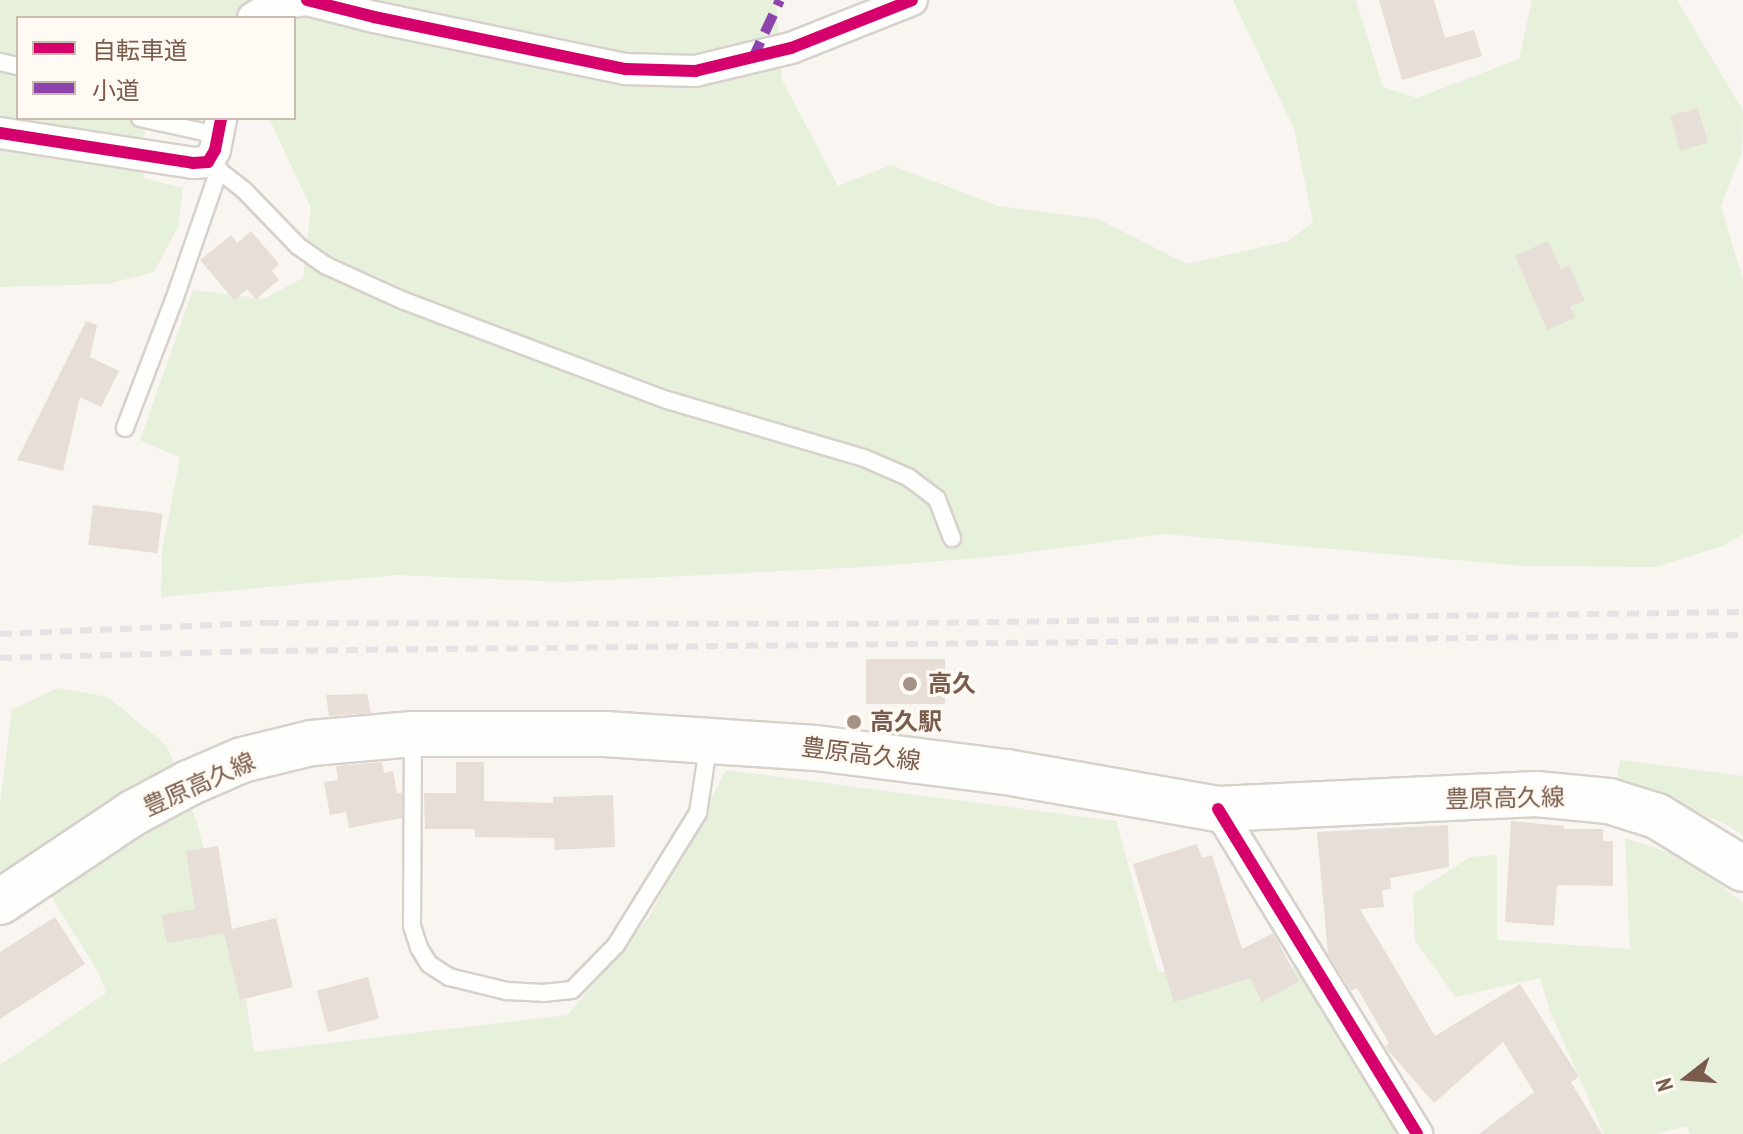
<!DOCTYPE html>
<html>
<head>
<meta charset="utf-8">
<style>
	body { margin:0 }
	#map { position:relative; width:1743px; height:1134px; overflow:hidden; background:#f9f5f0; font-family:"PT Sans Narrow","Noto Sans JP",sans-serif }
	div>[style] { position:absolute }
	.green>* { inset:0; background:#e7f0db }
	.building>* { inset:0; background:#e6ded7; transform-origin:0 0 }
	.roads { filter:drop-shadow(2px 0 #d7d1cb) drop-shadow(-2px 0 #d7d1cb) drop-shadow(0 2px #d7d1cb) drop-shadow(0 -2px #d7d1cb) }
	.lane>* { height:16px; margin:-8px; padding:0 8px; transform-origin:8px; border-radius:8px; background:#fefefd }
	.street>* { height:30px; margin:-15px; padding:0 15px; transform-origin:15px; border-radius:15px; background:#fefefd }
	.secondary>* { height:44px; margin:-22px; padding:0 22px; transform-origin:22px; border-radius:22px; background:#fefefd }
	.rail>* { height:6px; margin-top:-3px; transform-origin:0; background:repeating-linear-gradient(90deg,#e6e3e7 0 12px,transparent 0 20px) }
	.quiet>* { height:10px; margin-top:-5px; transform-origin:0; background:repeating-linear-gradient(90deg,#8e44ad 0 20px,transparent 0 30px) }
	.cycleway>* { height:12px; margin:-6px; padding:0 6px; transform-origin:6px; border-radius:6px; background:#d6006c }
	.dots>* { width:22px; height:22px; translate:-50% -50%; box-sizing:border-box; border:4px solid #fffaf3; border-radius:50% }
	span { translate:-50% -50%; white-space:nowrap; text-align:center; line-height:1.15; -webkit-text-stroke:6px #fffaf3; paint-order:stroke }
	.poi-label { font-size:24px; color:#7a5c4d; font-weight:700 }
	.left { translate:0 -50%; text-align:left }
	.street-label { font-size:24px; color:#7a5c4d }
	.legend { position:absolute; left:16px; top:16px; width:280px; height:104px; box-sizing:border-box; background:#fffaf3; border:2px solid #cabbb1; margin:0; padding:10px 14px; list-style:none; font-size:24px; color:#7a5c4d }
	.legend li { display:flex; align-items:center; gap:16px; height:40px }
	.legend b { width:40px; border:2px solid #cabbb1 }
	.north { position:absolute; left:1647px; top:1038px; width:80px; height:80px; -webkit-text-stroke:6px #fffaf3; paint-order:stroke; rotate:253deg; font-size:22px; font-weight:700; line-height:32px; text-align:center; color:#7a5c4d }
	.north::after { content:''; display:block; margin:auto; width:28px; height:36px; background:#7a5c4d; clip-path:polygon(50% 0,100% 100%,50% 72%,0 100%) }
</style>
</head>
<body>
<div id="map">
	<div class="green">
		<div style="clip-path:polygon(0 0,776px 0,782px 80px,838px 186px,891px 165px,998px 206px,1098px 219px,1187px 264px,1288px 241px,1313px 222px,1294px 129px,1233px 0,1356px 0,1383px 87px,1417px 98px,1519px 59px,1532px 0,1677px 0,1743px 111px,1742px 152px,1721px 206px,1743px 280px,1743px 534px,1723px 546px,1655px 567px,1524px 566px,1164px 534px,991px 557px,864px 567px,563px 582px,397px 575px,161px 597px,162px 551px,180px 458px,140px 440px,193px 290px,263px 299px,303px 278px,311px 208px,269px 118px,294px 118px,294px 18px,18px 18px,18px 118px,154px 118px,140px 142px,144px 178px,183px 188px,178px 227px,154px 272px,107px 284px,0 287px)"></div>
		<div style="clip-path:polygon(58px 688px,108px 697px,167px 746px,197px 823px,222px 917px,240px 961px,254px 1052px,568px 1015px,649px 917px,726px 770px,1116px 821px,1158px 972px,1302px 967px,1404px 1134px,0 1134px,0 1065px,106px 993px,99px 974px,34px 868px,0 889px,0 803px,12px 710px)"></div>
		<div style="clip-path:polygon(1620px 760px,1743px 776px,1743px 836px,1727px 825px,1617px 778px)"></div>
		<div style="clip-path:polygon(1625px 838px,1686px 858px,1743px 903px,1743px 1134px,1690px 1134px,1687px 1126px,1656px 1134px,1604px 1134px,1550px 1011px,1540px 978px,1455px 997px,1415px 940px,1413px 894px,1470px 857px,1497px 855px,1497px 940px,1630px 949px)"></div>
	</div>
	<div class="building">
		<div style="clip-path:polygon(1379px 0,1434px 0,1445px 38px,1474px 30px,1482px 56px,1402px 80px)"></div>
		<div style="left:1698px;top:108px;width:36px;height:29px;rotate:74deg"></div>
		<div style="clip-path:polygon(251px 231px,279px 264px,272px 271px,279px 280px,256px 299px,247px 289px,234px 300px,200px 260px,231px 235px,237px 243px)"></div>
		<div style="clip-path:polygon(1548px 241px,1561px 269px,1569px 265px,1585px 301px,1570px 306px,1575px 318px,1547px 330px,1515px 256px)"></div>
		<div style="clip-path:polygon(86px 321px,97px 325px,90px 357px,119px 371px,101px 407px,80px 397px,63px 471px,17px 460px)"></div>
		<div style="left:93px;top:505px;width:70px;height:40px;rotate:7deg"></div>
		<div style="left:866px;top:659px;width:79px;height:45px"></div>
		<div style="clip-path:polygon(367px 694px,371px 713px,329px 716px,326px 695px)"></div>
		<div style="clip-path:polygon(382px 762px,384px 773px,393px 771px,397px 793px,402px 793px,402px 818px,349px 828px,346px 812px,330px 815px,324px 782px,338px 780px,336px 766px)"></div>
		<div style="clip-path:polygon(456px 762px,484px 762px,484px 801px,553px 803px,553px 797px,613px 795px,615px 847px,555px 850px,554px 838px,475px 837px,475px 829px,425px 829px,424px 793px,456px 793px)"></div>
		<div style="clip-path:polygon(1511px 821px,1564px 826px,1564px 829px,1603px 829px,1603px 841px,1613px 841px,1613px 886px,1557px 885px,1554px 926px,1505px 922px)"></div>
		<div style="clip-path:polygon(1448px 825px,1449px 867px,1390px 878px,1391px 889px,1382px 890px,1384px 907px,1360px 909px,1435px 1036px,1520px 984px,1579px 1077px,1571px 1082px,1602px 1134px,1479px 1134px,1534px 1092px,1503px 1042px,1434px 1103px,1385px 1047px,1389px 1043px,1357px 988px,1351px 991px,1328px 954px,1317px 832px)"></div>
		<div style="clip-path:polygon(1197px 844px,1202px 858px,1212px 855px,1242px 949px,1273px 933px,1299px 981px,1262px 1002px,1250px 978px,1174px 1002px,1133px 864px)"></div>
		<div style="clip-path:polygon(218px 846px,232px 929px,276px 918px,293px 987px,240px 1000px,224px 933px,167px 943px,161px 915px,195px 909px,186px 851px)"></div>
		<div style="clip-path:polygon(55px 917px,85px 964px,0 1019px,0 952px)"></div>
		<div style="left:368px;top:977px;width:43px;height:53px;rotate:75deg"></div>
	</div>
	<div class="roads">
		<div class="lane">
			<div style="left:0;top:62px;width:18px;rotate:13deg"></div>
			<div style="left:140px;top:118px;width:79px;rotate:12.4deg"></div>
			<div style="left:208px;top:162px;width:46px;rotate:37.9deg"></div>
			<div style="left:244px;top:190px;width:78px;rotate:46deg"></div>
			<div style="left:298px;top:246px;width:35px;rotate:35deg"></div>
			<div style="left:327px;top:266px;width:82px;rotate:24.4deg"></div>
			<div style="left:402px;top:300px;width:283px;rotate:20.7deg"></div>
			<div style="left:667px;top:400px;width:205px;rotate:16.4deg"></div>
			<div style="left:864px;top:458px;width:48px;rotate:23.4deg"></div>
			<div style="left:908px;top:477px;width:36px;rotate:37deg"></div>
			<div style="left:937px;top:499px;width:42px;rotate:69deg"></div>
			<div style="left:125px;top:428px;width:137px;rotate:-69.1deg"></div>
			<div style="left:174px;top:300px;width:138px;rotate:-70.9deg"></div>
			<div style="left:413px;top:735px;width:191px;rotate:90.3deg"></div>
			<div style="left:412px;top:926px;width:23px;rotate:72deg"></div>
			<div style="left:419px;top:948px;width:19px;rotate:58deg"></div>
			<div style="left:429px;top:964px;width:24px;rotate:33deg"></div>
			<div style="left:449px;top:977px;width:60px;rotate:13.6deg"></div>
			<div style="left:507px;top:991px;width:36px;rotate:3deg"></div>
			<div style="left:543px;top:993px;width:29px;rotate:-6deg"></div>
			<div style="left:572px;top:990px;width:63px;rotate:-45.6deg"></div>
			<div style="left:616px;top:945px;width:155px;rotate:-58.2deg"></div>
			<div style="left:698px;top:813px;width:73px;rotate:-81.3deg"></div>
		</div>
		<div class="street">
			<div style="left:307px;top:0;width:69px;rotate:14.2deg"></div>
			<div style="left:374px;top:17px;width:257px;rotate:11.7deg"></div>
			<div style="left:626px;top:69px;width:69px;rotate:1.7deg"></div>
			<div style="left:695px;top:71px;width:99px;rotate:-13.5deg"></div>
			<div style="left:791px;top:48px;width:130px;rotate:-21.6deg"></div>
			<div style="left:253px;top:18px;width:26px;rotate:-32deg"></div>
			<div style="left:275px;top:4px;width:31px;rotate:-7deg"></div>
			<div style="left:0;top:133px;width:195px;rotate:8.8deg"></div>
			<div style="left:193px;top:163px;width:15px;rotate:-4deg"></div>
			<div style="left:208px;top:162px;width:14px;rotate:-60deg"></div>
			<div style="left:215px;top:150px;width:33px;rotate:-79deg"></div>
			<div style="left:1218px;top:809px;width:381px;rotate:58.5deg"></div>
		</div>
		<div class="secondary">
			<div style="left:0;top:902px;width:160px;rotate:-33.8deg"></div>
			<div style="left:133px;top:813px;width:64px;rotate:-28.2deg"></div>
			<div style="left:189px;top:783px;width:58px;rotate:-23.5deg"></div>
			<div style="left:242px;top:760px;width:72px;rotate:-13.7deg"></div>
			<div style="left:312px;top:743px;width:101px;rotate:-5.1deg"></div>
			<div style="left:413px;top:734px;width:192px"></div>
			<div style="left:605px;top:734px;width:211px;rotate:3.8deg"></div>
			<div style="left:816px;top:748px;width:192px;rotate:7.2deg"></div>
			<div style="left:1006px;top:772px;width:215px;rotate:9.9deg"></div>
			<div style="left:1218px;top:809px;width:318px;rotate:-2.7deg"></div>
			<div style="left:1536px;top:794px;width:73px;rotate:5.5deg"></div>
			<div style="left:1609px;top:801px;width:50px;rotate:17.4deg"></div>
			<div style="left:1657px;top:816px;width:101px;rotate:31.6deg"></div>
		</div>
	</div>
	<div class="rail">
		<div style="left:0;top:634px;width:267px;rotate:-2.4deg"></div>
		<div style="left:267px;top:623px;width:580px;rotate:0.1deg"></div>
		<div style="left:847px;top:624px;width:896px;rotate:-0.77deg"></div>
		<div style="left:0;top:658px;width:266px;rotate:-1.5deg"></div>
		<div style="left:266px;top:651px;width:1477px;rotate:-0.62deg"></div>
	</div>
	<div class="quiet">
		<div style="left:752px;top:60px;width:66px;rotate:-65deg"></div>
	</div>
	<div class="cycleway">
		<div style="left:307px;top:0;width:69px;rotate:14.2deg"></div>
		<div style="left:374px;top:17px;width:257px;rotate:11.7deg"></div>
		<div style="left:626px;top:69px;width:69px;rotate:1.7deg"></div>
		<div style="left:695px;top:71px;width:99px;rotate:-13.5deg"></div>
		<div style="left:791px;top:48px;width:130px;rotate:-21.6deg"></div>
		<div style="left:0;top:133px;width:195px;rotate:8.8deg"></div>
		<div style="left:193px;top:163px;width:15px;rotate:-4deg"></div>
		<div style="left:208px;top:162px;width:14px;rotate:-60deg"></div>
		<div style="left:215px;top:150px;width:33px;rotate:-79deg"></div>
		<div style="left:1218px;top:809px;width:381px;rotate:58.5deg"></div>
	</div>
	<div class="dots">
		<div style="left:910px;top:684px;background:#a69286"></div>
		<div style="left:854px;top:722px;background:#a69286"></div>
	</div>
	<div class="poi-label">
		<span class="left" style="left:928px;top:684px">高久</span>
		<span class="left" style="left:870px;top:722px">高久駅</span>
	</div>
	<div class="street-label">
		<span style="left:861px;top:754px;rotate:7deg">豊原高久線</span>
		<span style="left:199px;top:784px;rotate:-24deg">豊原高久線</span>
		<span style="left:1505px;top:798px;rotate:-1deg">豊原高久線</span>
	</div>
	<ul class="legend">
	<li><b style="height:10px;background:#d6006c"></b>自転車道</li>
	<li><b style="height:10px;background:#8e44ad"></b>小道</li>
	</ul>
	<div class="north">N</div>
</div>
</body>
</html>
